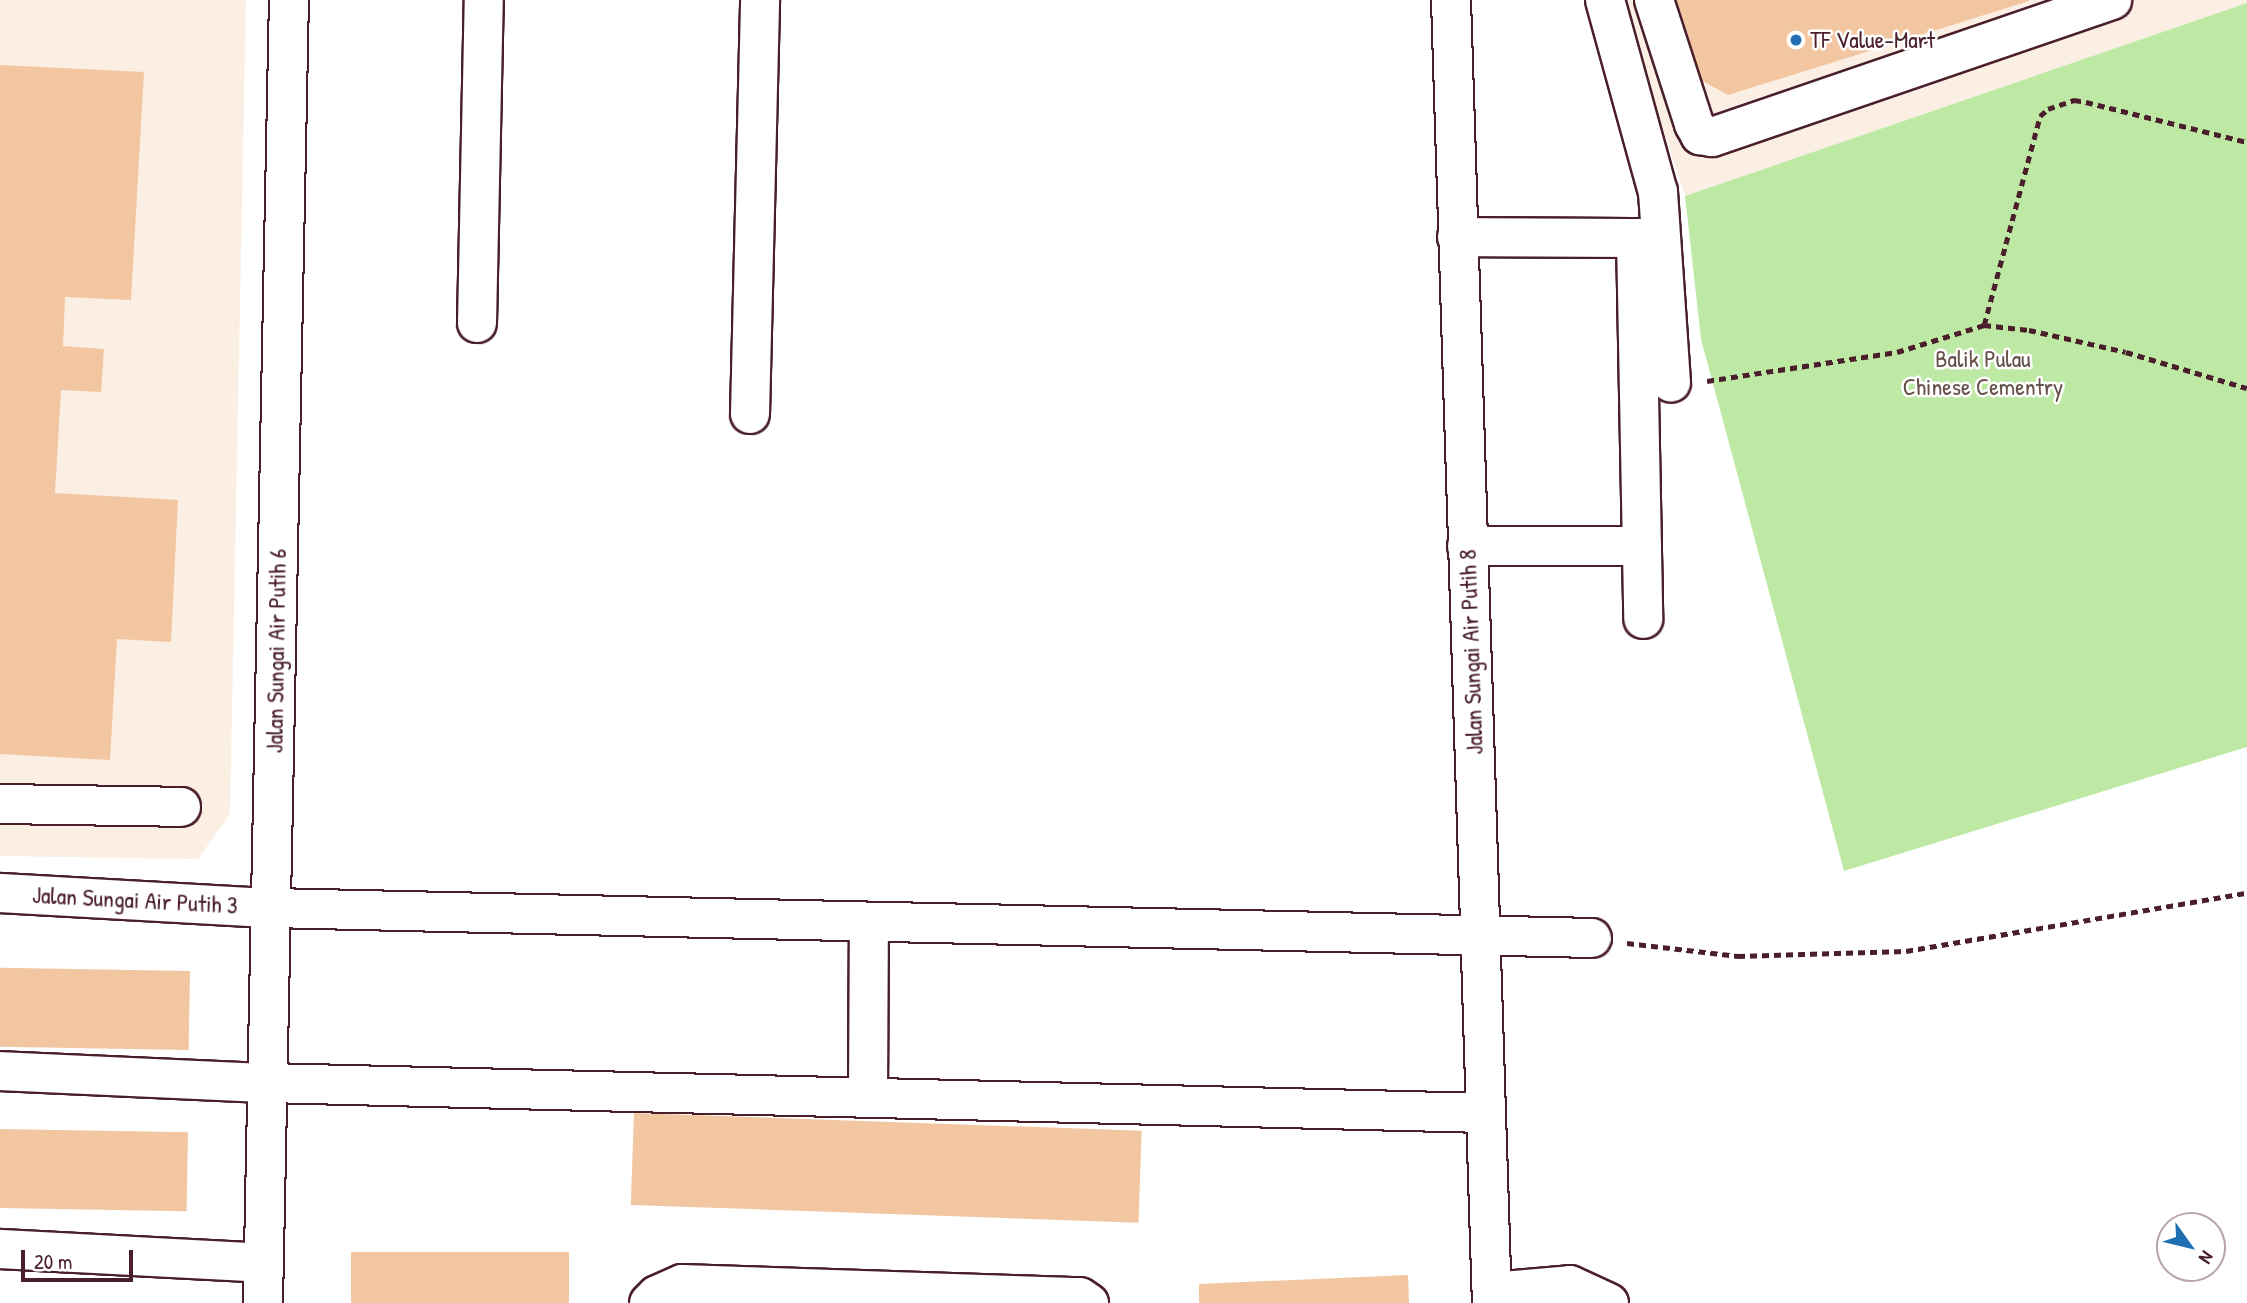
<!DOCTYPE html>
<html>
<head>
<meta charset="utf-8">
<style>
	body { margin:0 }
	#map { position:relative; width:2247px; height:1303px; overflow:hidden; background:#fff; font-family:"Patrick Hand",sans-serif }
	div>[style] { position:absolute }
	.built>* { inset:0; background:#fbeee3 }
	.green>* { inset:0; background:#bee9a5 }
	.building>* { inset:0; background:#f2c6a1; transform-origin:0 0 }
	.path>* { height:4.5px; margin-top:-2.25px; transform-origin:0; background:repeating-linear-gradient(90deg,#4a1f2b 0 7px,transparent 0 12px) }
	.roads { filter:drop-shadow(2px 0 #4a1f2b) drop-shadow(-2px 0 #4a1f2b) drop-shadow(0 2px #4a1f2b) drop-shadow(0 -2px #4a1f2b) }
	.minor>* { height:38px; margin:-19px; padding:0 19px; transform-origin:19px; border-radius:19px; background:#fff }
	.dots>* { width:19px; height:19px; translate:-50% -50%; box-sizing:border-box; border:4px solid #fff; border-radius:50% }
	span { translate:-50% -50%; white-space:nowrap; text-align:center; line-height:1.15; -webkit-text-stroke:5px #fff; paint-order:stroke }
	.poi-label { font-size:24px; color:#4a1f2b }
	.left { translate:0 -50%; text-align:left }
	.park-label { font-size:24px; color:#67524a }
	.street-label { font-size:24px; color:#4a1f2b }
	.north { position:absolute; left:2156px; top:1212px; width:70px; height:70px; box-sizing:border-box; background:#fff; border:2px solid #b7a5aa; border-radius:50%; rotate:124deg; font-size:19px; font-weight:700; line-height:28px; text-align:center; color:#4a1f2b }
	.north::after { content:''; display:block; margin:auto; width:24px; height:32px; background:#1f6fb2; clip-path:polygon(50% 0,100% 100%,50% 72%,0 100%) }
	.scale { position:absolute; left:21px; top:1250px; width:112px; height:32px; box-sizing:border-box; border:4px solid #4a1f2b; border-top:0; padding-left:9px; font-size:21px; line-height:24px; white-space:nowrap; color:#4a1f2b; -webkit-text-stroke:5px #fff; paint-order:stroke }
</style>
</head>
<body>
<div id="map">
	<div class="built">
		<div style="clip-path:polygon(0 0,246px 0,230px 814px,198px 859px,0 856px)"></div>
		<div style="clip-path:polygon(1621px 0,2247px 0,2247px 3px,1685px 196px)"></div>
	</div>
	<div class="green">
		<div style="clip-path:polygon(2247px 3px,2247px 747px,1844px 871px,1701px 339px,1685px 196px)"></div>
	</div>
	<div class="building">
		<div style="clip-path:polygon(1676px 0,2029px 0,2029px 1px,1728px 95px,1701px 80px)"></div>
		<div style="clip-path:polygon(0 65px,144px 72px,131px 300px,65px 297px,63px 346px,104px 349px,101px 392px,61px 390px,55px 493px,178px 500px,171px 642px,117px 639px,110px 760px,0 754px)"></div>
		<div style="left:190px;top:971px;width:79px;height:190px;rotate:91deg"></div>
		<div style="left:634px;top:1113px;width:508px;height:92px;rotate:2deg"></div>
		<div style="left:0;top:1129px;width:188px;height:79px;rotate:1deg"></div>
		<div style="left:351px;top:1252px;width:218px;height:51px"></div>
		<div style="clip-path:polygon(1408px 1275px,1409px 1303px,1199px 1303px,1199px 1284px)"></div>
	</div>
	<div class="path">
		<div style="left:1984px;top:325px;width:216px;rotate:-75deg"></div>
		<div style="left:2040px;top:116px;width:11px;rotate:-41deg"></div>
		<div style="left:2048px;top:109px;width:28px;rotate:-19deg"></div>
		<div style="left:2074px;top:100px;width:12px;rotate:9deg"></div>
		<div style="left:2086px;top:102px;width:166px;rotate:14deg"></div>
		<div style="left:1707px;top:381px;width:192px;rotate:-8.7deg"></div>
		<div style="left:1897px;top:352px;width:91px;rotate:-17.2deg"></div>
		<div style="left:1984px;top:325px;width:45px;rotate:6.3deg"></div>
		<div style="left:2029px;top:330px;width:99px;rotate:12.8deg"></div>
		<div style="left:2126px;top:352px;width:126px;rotate:16.6deg"></div>
		<div style="left:1627px;top:943px;width:112px;rotate:6.7deg"></div>
		<div style="left:1738px;top:956px;width:168px;rotate:-1.7deg"></div>
		<div style="left:1906px;top:951px;width:346px;rotate:-9.7deg"></div>
	</div>
	<div class="roads">
		<div class="minor">
			<div style="left:1451px;top:0;width:1304px;rotate:88.2deg"></div>
			<div style="left:1605px;top:0;width:199px;rotate:74.6deg"></div>
			<div style="left:1658px;top:192px;width:191px;rotate:86.1deg"></div>
			<div style="left:1654px;top:0;width:130px;rotate:72.1deg"></div>
			<div style="left:1694px;top:124px;width:13px;rotate:61deg"></div>
			<div style="left:1700px;top:135px;width:12px;rotate:9deg"></div>
			<div style="left:1712px;top:137px;width:423px;rotate:-18.9deg"></div>
			<div style="left:1457px;top:237px;width:204px;rotate:0.3deg"></div>
			<div style="left:1636px;top:238px;width:381px;rotate:88.9deg"></div>
			<div style="left:477px;top:323px;width:323px;rotate:-88.8deg"></div>
			<div style="left:750px;top:414px;width:414px;rotate:-88.6deg"></div>
			<div style="left:1467px;top:546px;width:175px"></div>
			<div style="left:0;top:804px;width:181px;rotate:0.9deg"></div>
			<div style="left:0;top:893px;width:271px;rotate:3.2deg"></div>
			<div style="left:271px;top:908px;width:1321px;rotate:1.3deg"></div>
			<div style="left:0;top:1071px;width:267px;rotate:2.6deg"></div>
			<div style="left:267px;top:1083px;width:1219px;rotate:1.41deg"></div>
			<div style="left:868px;top:1097px;width:175px;rotate:-89.7deg"></div>
			<div style="left:0;top:1249px;width:263px;rotate:3deg"></div>
			<div style="left:1492px;top:1292px;width:78px;rotate:-5.1deg"></div>
			<div style="left:1570px;top:1285px;width:43px;rotate:24.8deg"></div>
			<div style="left:263px;top:1303px;width:1303px;rotate:-88.86deg"></div>
			<div style="left:649px;top:1303px;width:11px;rotate:-45deg"></div>
			<div style="left:657px;top:1295px;width:27px;rotate:-24deg"></div>
			<div style="left:682px;top:1284px;width:398px;rotate:1.9deg"></div>
			<div style="left:1080px;top:1297px;width:11px;rotate:34deg"></div>
		</div>
	</div>
	<div class="dots">
		<div style="left:1796px;top:40px;background:#1f6fb2"></div>
	</div>
	<div class="poi-label">
		<span class="left" style="left:1810px;top:40px">TF Value-Mart</span>
	</div>
	<div class="park-label">
		<span style="left:1983px;top:373px">Balik Pulau<br>Chinese Cementry</span>
	</div>
	<div class="street-label">
		<span style="left:276px;top:651px;rotate:-89deg">Jalan Sungai Air Putih 6</span>
		<span style="left:1471px;top:652px;rotate:-92deg">Jalan Sungai Air Putih 8</span>
		<span style="left:135px;top:900px;rotate:3deg">Jalan Sungai Air Putih 3</span>
	</div>
	<div class="north">N</div>
	<div class="scale">20 m</div>
</div>
</body>
</html>
